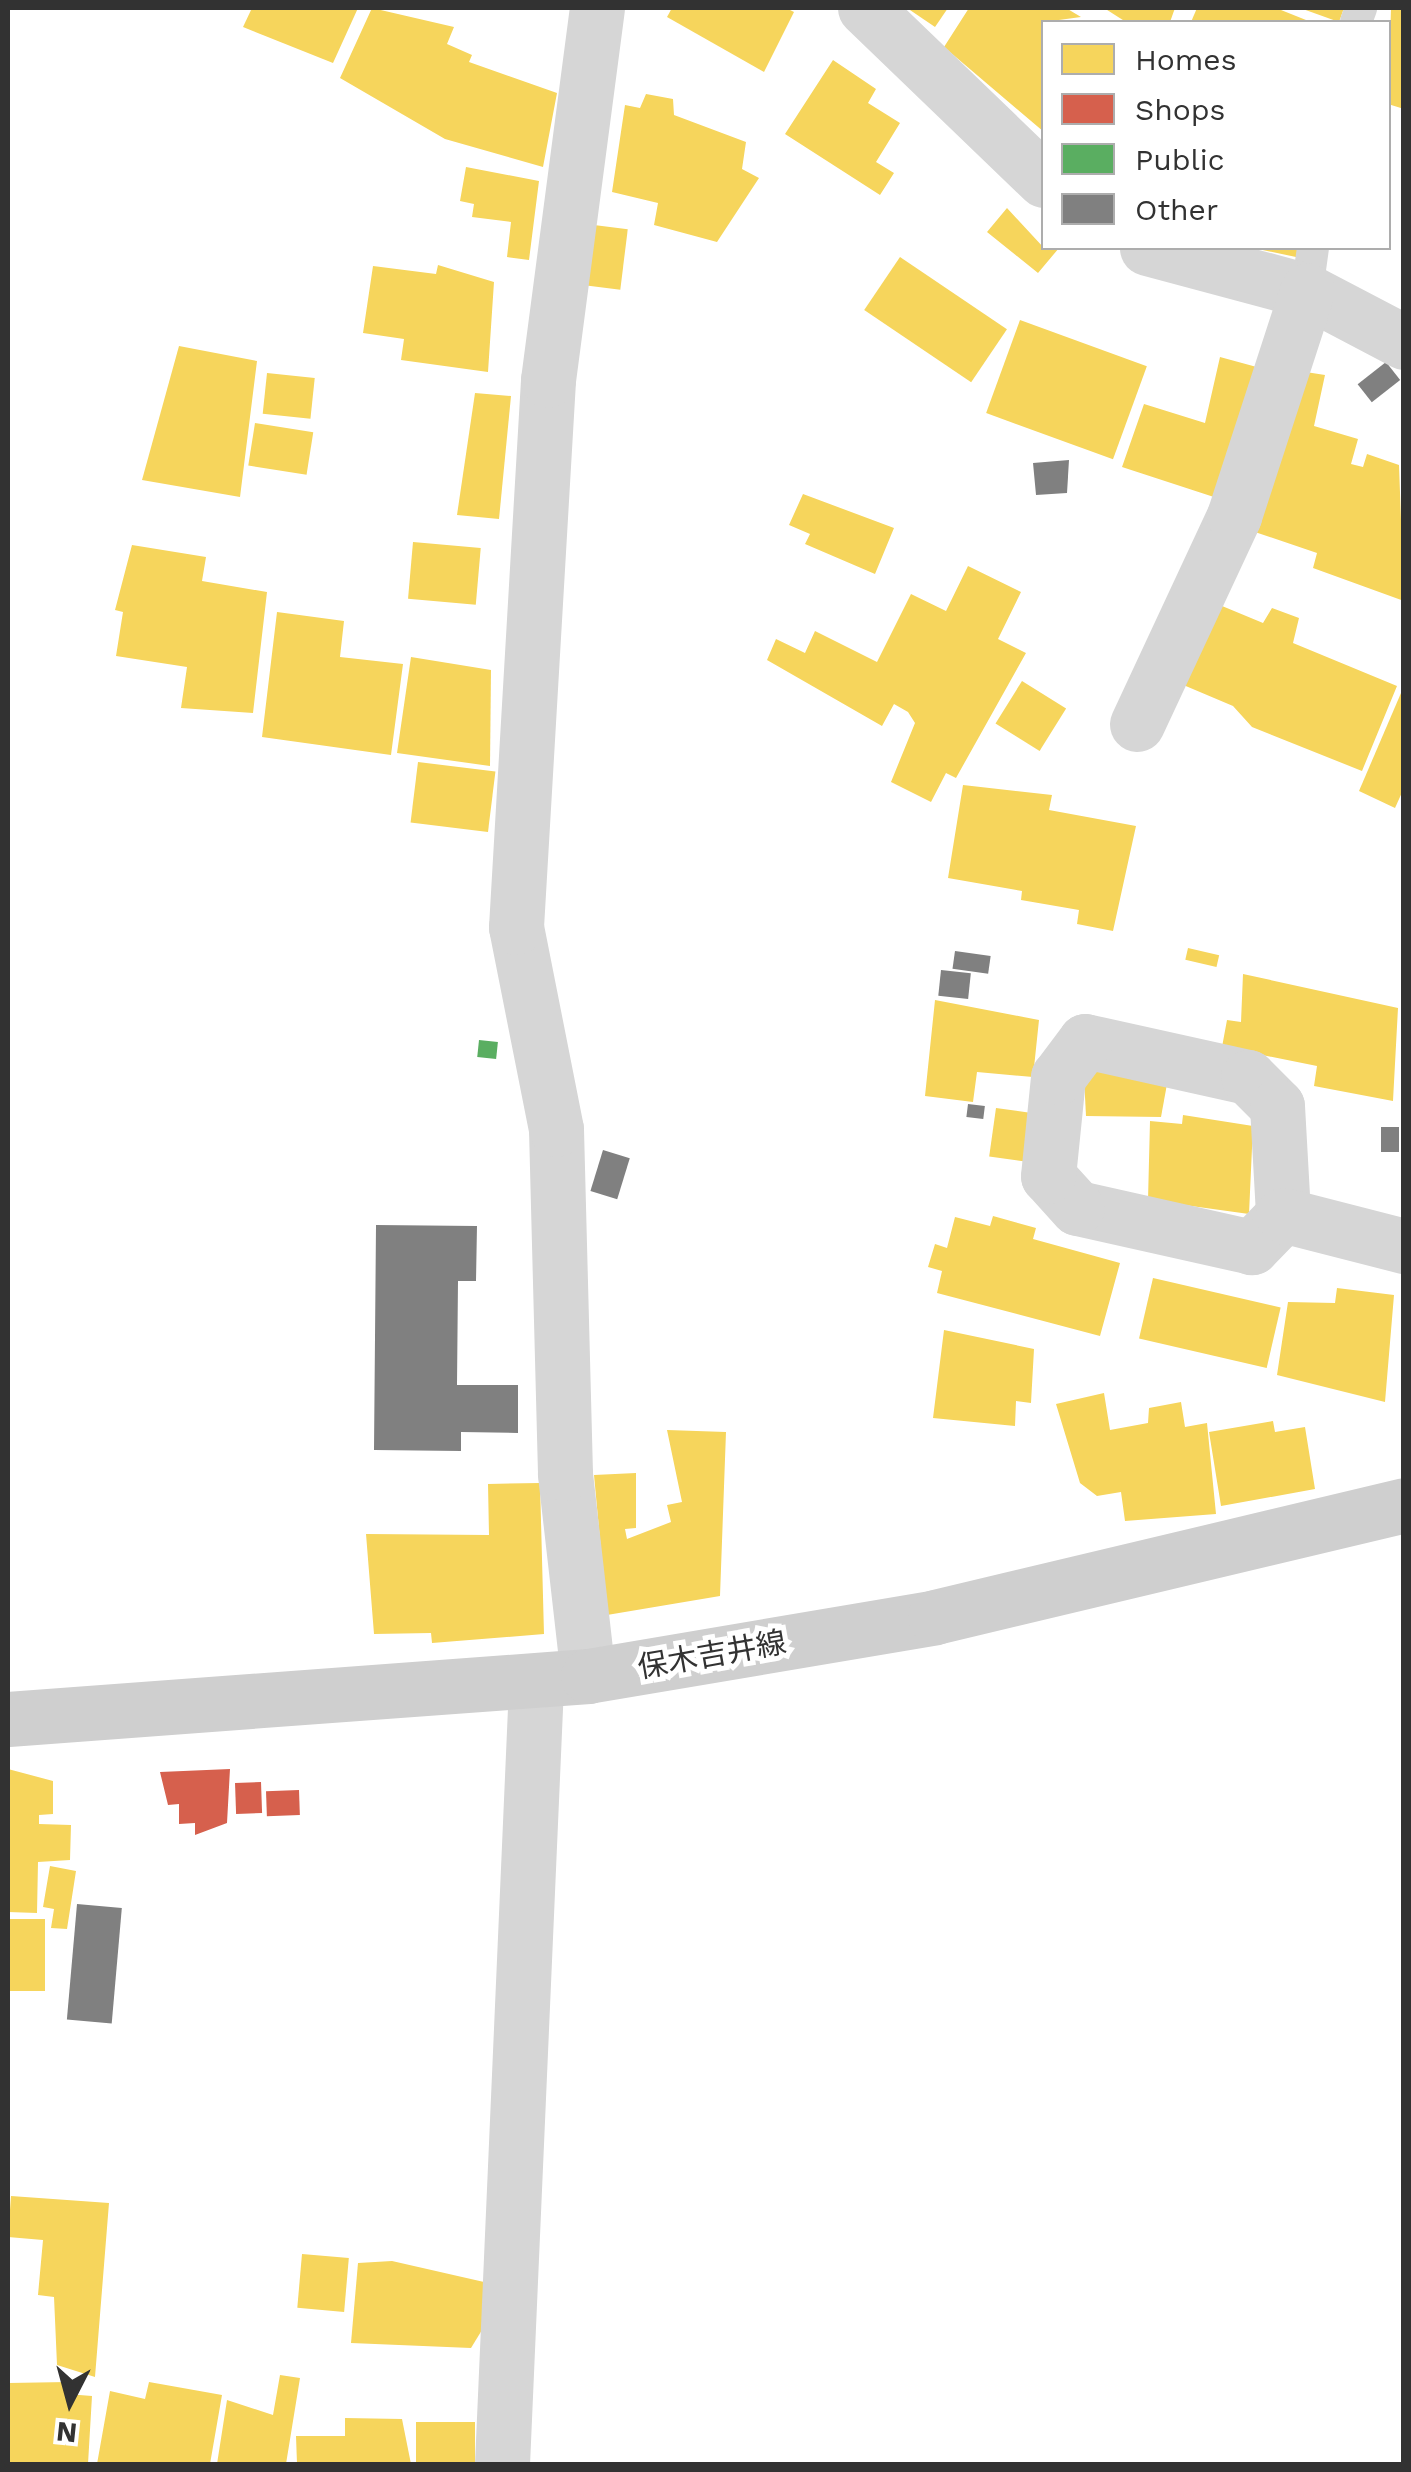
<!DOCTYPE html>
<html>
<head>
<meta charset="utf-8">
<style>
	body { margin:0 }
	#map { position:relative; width:1411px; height:2472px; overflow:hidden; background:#fff; font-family:"Work Sans","Noto Sans JP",sans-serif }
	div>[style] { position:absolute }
	.homes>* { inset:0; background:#f6d55c; transform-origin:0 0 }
	.shops>* { inset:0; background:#d6604d; transform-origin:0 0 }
	.public>* { inset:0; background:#5aae61; transform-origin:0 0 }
	.building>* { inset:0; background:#808080; transform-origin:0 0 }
	.lane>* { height:32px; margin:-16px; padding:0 16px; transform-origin:16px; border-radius:16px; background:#d6d6d6 }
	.street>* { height:55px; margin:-27.5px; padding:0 27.5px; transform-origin:27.5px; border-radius:27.5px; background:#d6d6d6 }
	.secondary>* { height:55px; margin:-27.5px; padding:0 27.5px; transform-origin:27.5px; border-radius:27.5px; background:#cfcfcf }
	span { translate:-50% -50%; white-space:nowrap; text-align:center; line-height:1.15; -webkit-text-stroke:10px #fff; paint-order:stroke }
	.street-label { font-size:30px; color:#323232 }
	.frame { position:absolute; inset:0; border:10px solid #323232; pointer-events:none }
	.legend { position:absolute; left:1041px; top:20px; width:350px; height:230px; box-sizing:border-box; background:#fff; border:2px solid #adadad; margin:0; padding:12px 18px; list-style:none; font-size:30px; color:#323232 }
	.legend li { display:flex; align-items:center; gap:20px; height:50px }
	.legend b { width:50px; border:2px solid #adadad }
	.north { position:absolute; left:20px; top:2352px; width:100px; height:100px; -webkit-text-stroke:8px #fff; paint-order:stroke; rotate:186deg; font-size:28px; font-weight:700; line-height:40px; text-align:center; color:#323232 }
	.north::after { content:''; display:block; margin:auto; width:35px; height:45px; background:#323232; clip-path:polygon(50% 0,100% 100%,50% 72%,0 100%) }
</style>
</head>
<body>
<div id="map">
	<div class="homes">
		<div style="clip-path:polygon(252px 8px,358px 8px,333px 63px,243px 27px)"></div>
		<div style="clip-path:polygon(372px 8px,454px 27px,447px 44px,472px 55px,469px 62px,557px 93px,543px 167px,445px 139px,340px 78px)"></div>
		<div style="clip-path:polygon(672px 8px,786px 8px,794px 12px,764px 72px,667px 17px)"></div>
		<div style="clip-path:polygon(907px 8px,948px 8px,935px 27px)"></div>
		<div style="clip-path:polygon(969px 8px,1066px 8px,1081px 17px,1044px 22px,1044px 132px,944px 47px)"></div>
		<div style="clip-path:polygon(1104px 8px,1175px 8px,1170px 22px,1126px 22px)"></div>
		<div style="clip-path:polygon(1197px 8px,1276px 8px,1311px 22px,1191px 22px)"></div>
		<div style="clip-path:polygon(1300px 8px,1344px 8px,1339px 22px)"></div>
		<div style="clip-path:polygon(1391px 8px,1404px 8px,1404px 109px,1388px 104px)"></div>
		<div style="clip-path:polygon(833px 60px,876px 89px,868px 103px,900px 123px,876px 162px,894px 173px,880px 195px,785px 134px)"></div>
		<div style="clip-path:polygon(646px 94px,673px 99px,674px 115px,746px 142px,742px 169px,759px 178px,717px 242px,654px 225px,658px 203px,612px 192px,625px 105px,640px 108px)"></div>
		<div style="clip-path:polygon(466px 167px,539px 181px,529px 260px,507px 257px,511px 222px,472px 217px,474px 204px,460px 201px)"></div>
		<div style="clip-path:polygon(1007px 208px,1044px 248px,1059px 248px,1038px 273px,987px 232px)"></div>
		<div style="left:594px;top:225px;width:34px;height:61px;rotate:7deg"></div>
		<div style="clip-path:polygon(1258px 248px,1298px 248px,1296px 257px,1258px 249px)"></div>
		<div style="left:900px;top:257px;width:129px;height:64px;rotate:34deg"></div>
		<div style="clip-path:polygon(438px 265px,494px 282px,488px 372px,401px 360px,404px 339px,363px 333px,373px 266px,436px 274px)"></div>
		<div style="left:1020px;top:320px;width:135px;height:99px;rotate:20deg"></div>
		<div style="clip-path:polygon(179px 346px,257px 361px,240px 497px,142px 480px)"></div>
		<div style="clip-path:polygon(1220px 357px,1264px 369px,1220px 499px,1122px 467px,1144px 404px,1205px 423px)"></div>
		<div style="clip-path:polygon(1293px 370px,1325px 375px,1314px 426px,1358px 439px,1351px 464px,1363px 467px,1367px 454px,1399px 465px,1404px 601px,1313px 568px,1317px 553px,1246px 529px)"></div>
		<div style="left:267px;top:373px;width:48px;height:41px;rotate:6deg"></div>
		<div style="clip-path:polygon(475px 393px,511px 396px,499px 519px,457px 515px)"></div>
		<div style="left:255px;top:423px;width:59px;height:43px;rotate:9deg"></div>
		<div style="clip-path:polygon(803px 494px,894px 528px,875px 574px,805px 544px,810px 534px,789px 525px)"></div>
		<div style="left:413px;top:542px;width:68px;height:57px;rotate:5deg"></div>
		<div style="clip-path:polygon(132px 545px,206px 557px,202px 581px,267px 592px,253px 713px,181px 708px,187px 667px,116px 656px,123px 612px,115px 610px)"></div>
		<div style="clip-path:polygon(968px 566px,1021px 592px,998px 639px,1026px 653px,956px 778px,946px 773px,931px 802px,891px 782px,915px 723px,908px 712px,894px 704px,882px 726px,767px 660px,776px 639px,805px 653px,815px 631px,877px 662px,911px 594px,946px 611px)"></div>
		<div style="clip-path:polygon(1210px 601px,1263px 623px,1272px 608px,1299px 618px,1293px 643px,1397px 686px,1362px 771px,1252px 727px,1233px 706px,1181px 684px)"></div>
		<div style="clip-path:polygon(277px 612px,344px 621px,340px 657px,403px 664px,391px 755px,262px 737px)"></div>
		<div style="clip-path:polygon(411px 657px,491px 670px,490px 766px,397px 753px)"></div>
		<div style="left:1022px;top:681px;width:52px;height:50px;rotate:32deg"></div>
		<div style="clip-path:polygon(1404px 686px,1404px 788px,1395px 808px,1359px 791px)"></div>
		<div style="left:418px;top:762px;width:78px;height:61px;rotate:7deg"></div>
		<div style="clip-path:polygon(963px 785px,1052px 795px,1049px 810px,1136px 826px,1113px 931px,1077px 924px,1079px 910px,1021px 900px,1022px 891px,948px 878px)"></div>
		<div style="left:1188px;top:948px;width:32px;height:12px;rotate:13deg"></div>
		<div style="clip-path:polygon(1243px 974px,1398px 1008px,1393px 1101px,1314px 1086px,1317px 1066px,1222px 1047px,1227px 1020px,1241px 1022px)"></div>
		<div style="clip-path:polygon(935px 1000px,1039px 1020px,1033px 1077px,977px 1072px,973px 1102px,925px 1096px)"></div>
		<div style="clip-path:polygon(1095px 1069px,1167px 1084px,1161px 1117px,1086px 1116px,1084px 1077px)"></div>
		<div style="left:996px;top:1108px;width:36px;height:49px;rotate:8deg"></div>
		<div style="clip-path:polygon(1183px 1115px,1253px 1126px,1249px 1214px,1148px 1200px,1150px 1121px,1182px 1124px)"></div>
		<div style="clip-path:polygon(993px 1216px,1036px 1228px,1033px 1239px,1120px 1263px,1100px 1336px,937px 1293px,942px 1271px,928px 1267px,935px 1244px,947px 1248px,955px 1217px,990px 1226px)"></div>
		<div style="left:1153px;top:1278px;width:131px;height:62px;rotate:13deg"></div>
		<div style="clip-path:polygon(1337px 1288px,1394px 1295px,1385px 1402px,1277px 1375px,1288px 1302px,1335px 1303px)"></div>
		<div style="clip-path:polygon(944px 1330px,1034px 1349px,1031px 1403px,1016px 1401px,1015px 1426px,933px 1418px)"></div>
		<div style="clip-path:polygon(1104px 1393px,1110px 1430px,1148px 1423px,1149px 1408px,1181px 1402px,1185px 1427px,1207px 1423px,1216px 1514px,1125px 1521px,1121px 1492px,1097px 1496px,1080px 1483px,1056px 1404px)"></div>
		<div style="clip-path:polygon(1273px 1421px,1275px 1432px,1305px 1427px,1315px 1489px,1221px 1506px,1209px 1432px)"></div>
		<div style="clip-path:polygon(667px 1430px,726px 1432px,720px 1596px,607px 1615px,594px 1475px,636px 1473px,636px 1528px,625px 1529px,627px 1539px,671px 1522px,667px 1505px,682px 1502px)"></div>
		<div style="clip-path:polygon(540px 1483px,544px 1634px,432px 1643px,431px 1633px,374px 1634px,366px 1534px,489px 1535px,488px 1484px)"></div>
		<div style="clip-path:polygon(8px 1769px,53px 1781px,53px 1814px,39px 1815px,39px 1824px,71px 1825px,70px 1860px,38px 1862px,37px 1913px,8px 1912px)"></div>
		<div style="clip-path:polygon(50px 1866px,76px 1871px,67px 1929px,51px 1928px,54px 1909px,43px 1907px)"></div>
		<div style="left:8px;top:1919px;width:37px;height:72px"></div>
		<div style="clip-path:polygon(11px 2196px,109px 2203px,95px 2377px,57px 2365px,54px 2297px,38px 2295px,43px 2240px,8px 2237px)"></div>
		<div style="left:302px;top:2254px;width:47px;height:54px;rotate:5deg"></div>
		<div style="clip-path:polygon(392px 2261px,484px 2282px,482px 2330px,471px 2348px,351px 2343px,358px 2263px)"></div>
		<div style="clip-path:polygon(280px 2375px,300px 2378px,286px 2464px,217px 2464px,227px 2400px,273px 2415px)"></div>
		<div style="clip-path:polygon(68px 2382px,67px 2394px,92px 2396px,88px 2464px,8px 2464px,8px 2383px)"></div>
		<div style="clip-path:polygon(149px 2382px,222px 2395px,210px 2464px,97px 2464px,110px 2391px,145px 2399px)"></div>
		<div style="clip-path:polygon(345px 2418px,402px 2419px,411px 2464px,297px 2464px,296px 2436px,345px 2436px)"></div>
		<div style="left:475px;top:2422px;width:42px;height:59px;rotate:90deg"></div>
	</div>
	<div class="shops">
		<div style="clip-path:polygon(230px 1769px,227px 1823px,195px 1835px,195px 1823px,179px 1824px,179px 1804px,168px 1805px,160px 1772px)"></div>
		<div style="left:261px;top:1782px;width:31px;height:26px;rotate:88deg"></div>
		<div style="left:299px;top:1790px;width:25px;height:33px;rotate:88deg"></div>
	</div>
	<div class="public">
		<div style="left:479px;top:1040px;width:19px;height:17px;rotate:6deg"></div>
	</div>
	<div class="building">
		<div style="left:1386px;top:362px;width:23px;height:36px;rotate:52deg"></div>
		<div style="clip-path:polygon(1069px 460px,1067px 493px,1036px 495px,1033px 463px)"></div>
		<div style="left:955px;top:951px;width:36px;height:18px;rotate:8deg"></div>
		<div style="left:941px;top:970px;width:30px;height:26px;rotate:6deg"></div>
		<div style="left:968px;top:1104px;width:17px;height:13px;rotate:7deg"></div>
		<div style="left:1381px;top:1127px;width:18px;height:25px"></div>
		<div style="left:603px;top:1150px;width:28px;height:43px;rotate:17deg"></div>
		<div style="clip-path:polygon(376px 1225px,477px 1226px,476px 1281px,458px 1281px,457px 1385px,518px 1385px,518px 1433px,461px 1432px,461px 1451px,374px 1450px)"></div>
		<div style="left:77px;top:1904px;width:45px;height:116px;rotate:5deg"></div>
	</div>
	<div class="lane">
		<div style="left:1356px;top:22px;width:15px;rotate:-70deg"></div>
		<div style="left:1307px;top:291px;width:43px;rotate:-82.1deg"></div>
	</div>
	<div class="street">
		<div style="left:865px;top:8px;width:248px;rotate:43.9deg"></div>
		<div style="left:1147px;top:248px;width:166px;rotate:15deg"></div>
		<div style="left:1307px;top:291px;width:110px;rotate:27.7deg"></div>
		<div style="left:1137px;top:724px;width:230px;rotate:-65deg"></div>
		<div style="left:1234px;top:516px;width:237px;rotate:-72deg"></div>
		<div style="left:1085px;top:1041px;width:167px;rotate:12.5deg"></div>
		<div style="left:1248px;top:1077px;width:41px;rotate:45deg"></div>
		<div style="left:1277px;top:1106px;width:109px;rotate:86.8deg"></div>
		<div style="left:1283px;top:1215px;width:45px;rotate:134.1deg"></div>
		<div style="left:1252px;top:1247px;width:179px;rotate:-167.4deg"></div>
		<div style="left:1077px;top:1208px;width:43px;rotate:-132.2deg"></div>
		<div style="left:1048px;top:1176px;width:100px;rotate:-84.2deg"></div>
		<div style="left:1058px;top:1077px;width:45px;rotate:-53.1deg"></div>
		<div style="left:1283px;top:1215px;width:125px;rotate:14.4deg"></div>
		<div style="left:588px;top:1676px;width:204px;rotate:-96.5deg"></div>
		<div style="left:565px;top:1473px;width:344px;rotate:-91.5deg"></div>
		<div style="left:556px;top:1129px;width:206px;rotate:-101.2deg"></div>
		<div style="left:516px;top:927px;width:548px;rotate:-86.65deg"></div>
		<div style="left:548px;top:380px;width:375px;rotate:-82.5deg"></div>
		<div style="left:502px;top:2464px;width:781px;rotate:-87.5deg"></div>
	</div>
	<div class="secondary">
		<div style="left:8px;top:1719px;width:582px;rotate:-4.24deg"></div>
		<div style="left:588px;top:1676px;width:352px;rotate:-9.6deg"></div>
		<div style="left:935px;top:1617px;width:482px;rotate:-13.4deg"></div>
	</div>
	<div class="street-label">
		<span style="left:712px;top:1655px;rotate:-10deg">保木吉井線</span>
	</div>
	<div class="frame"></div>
	<ul class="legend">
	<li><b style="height:28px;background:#f6d55c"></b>Homes</li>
	<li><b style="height:28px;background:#d6604d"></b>Shops</li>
	<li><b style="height:28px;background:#5aae61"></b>Public</li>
	<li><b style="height:28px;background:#808080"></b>Other</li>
	</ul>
	<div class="north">N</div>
</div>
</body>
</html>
